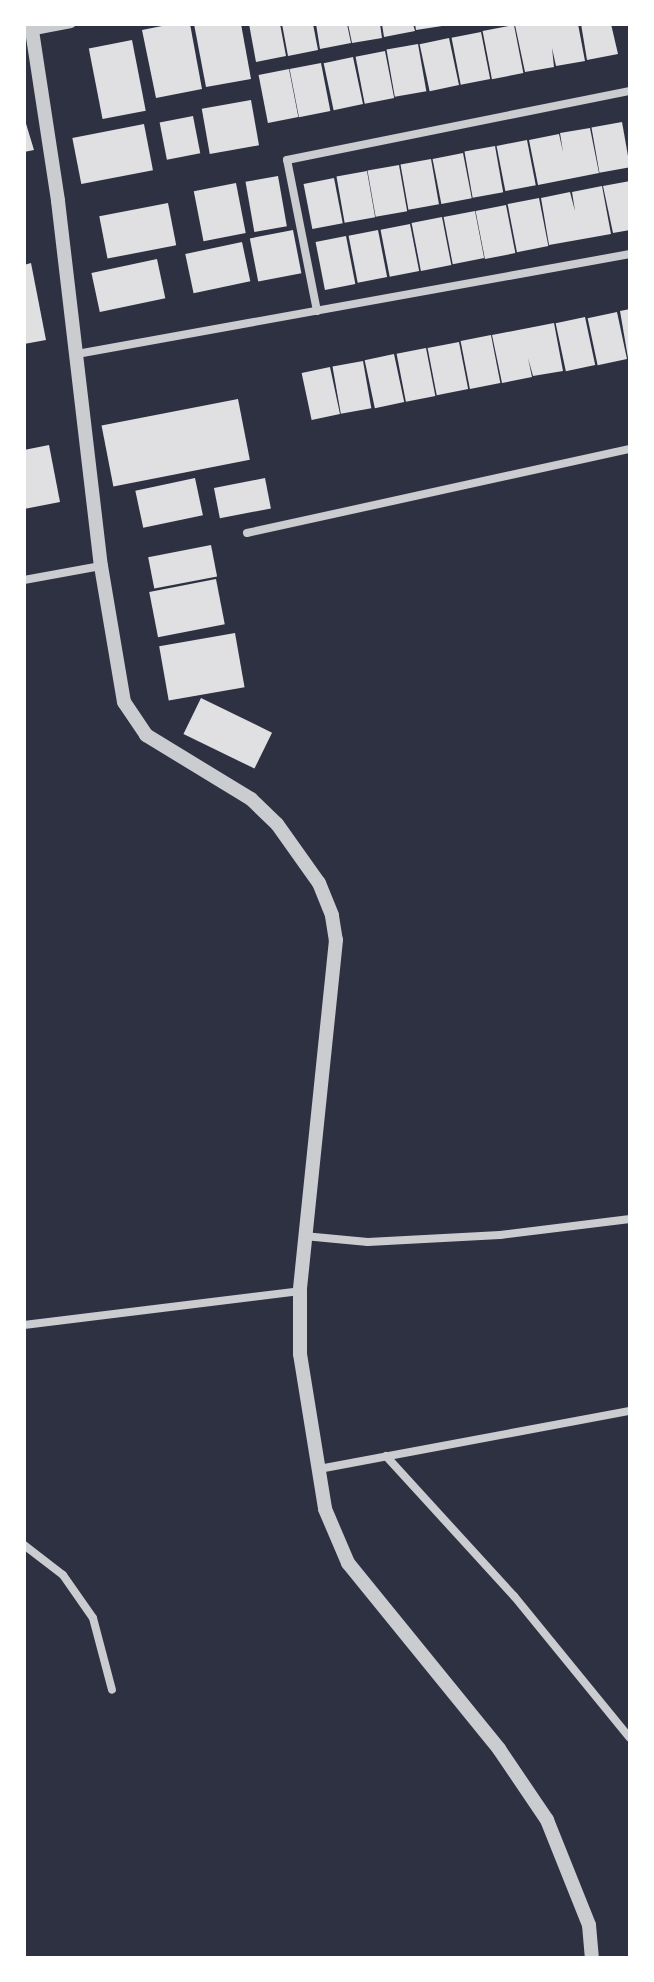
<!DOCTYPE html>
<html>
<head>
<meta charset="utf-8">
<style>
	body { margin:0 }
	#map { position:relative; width:654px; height:1982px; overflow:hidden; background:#2d3142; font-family:Commissioner,sans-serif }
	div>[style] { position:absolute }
	.building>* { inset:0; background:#e0e0e3; transform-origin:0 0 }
	.minor>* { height:8px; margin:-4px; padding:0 4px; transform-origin:4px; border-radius:4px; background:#caccd0 }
	.tertiary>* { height:14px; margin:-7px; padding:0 7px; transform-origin:7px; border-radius:7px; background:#caccd0 }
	span { translate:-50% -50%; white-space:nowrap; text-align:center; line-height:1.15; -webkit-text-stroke:7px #fff; paint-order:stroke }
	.frame { position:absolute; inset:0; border:26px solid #fff; pointer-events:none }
</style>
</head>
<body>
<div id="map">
	<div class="building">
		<div style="clip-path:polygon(172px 24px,190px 24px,202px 89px,156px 98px,142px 30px)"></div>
		<div style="clip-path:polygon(194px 24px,241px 24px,251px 79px,206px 87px)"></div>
		<div style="clip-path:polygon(249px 24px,280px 24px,286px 56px,256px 62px)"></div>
		<div style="clip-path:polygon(282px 24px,313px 24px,318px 50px,288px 56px)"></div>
		<div style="clip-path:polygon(316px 24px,347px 24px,351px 43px,320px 49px)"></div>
		<div style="clip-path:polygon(348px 24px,380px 24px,382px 38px,352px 43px)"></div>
		<div style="clip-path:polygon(382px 24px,413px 24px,415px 31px,384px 37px)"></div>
		<div style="clip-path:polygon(415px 24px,442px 24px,442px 26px,416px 30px)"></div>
		<div style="clip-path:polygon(578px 24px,585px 61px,556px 66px,552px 48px,554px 67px,525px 72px,515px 25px)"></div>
		<div style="clip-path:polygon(581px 24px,611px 24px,618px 54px,587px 60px)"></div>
		<div style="left:514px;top:25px;width:49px;height:32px;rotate:79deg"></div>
		<div style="left:481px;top:32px;width:48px;height:30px;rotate:79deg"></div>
		<div style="left:449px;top:38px;width:48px;height:30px;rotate:78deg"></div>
		<div style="left:132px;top:40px;width:72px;height:44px;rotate:79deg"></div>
		<div style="left:418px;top:44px;width:48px;height:32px;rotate:80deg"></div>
		<div style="left:385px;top:51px;width:48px;height:30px;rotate:79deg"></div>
		<div style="left:353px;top:57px;width:48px;height:30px;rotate:78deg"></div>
		<div style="left:321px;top:63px;width:49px;height:32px;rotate:79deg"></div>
		<div style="left:289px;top:69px;width:49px;height:31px;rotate:79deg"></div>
		<div style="left:251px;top:100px;width:46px;height:50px;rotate:80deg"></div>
		<div style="left:193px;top:116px;width:38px;height:34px;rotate:79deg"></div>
		<div style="clip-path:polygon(24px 117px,34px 150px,24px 152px)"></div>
		<div style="left:622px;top:122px;width:46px;height:31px;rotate:80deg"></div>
		<div style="left:144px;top:124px;width:47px;height:73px;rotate:79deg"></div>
		<div style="clip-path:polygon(590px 128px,599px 173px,538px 185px,529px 140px,559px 134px,563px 152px,560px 133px)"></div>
		<div style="left:527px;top:140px;width:46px;height:31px;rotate:79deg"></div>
		<div style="left:495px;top:146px;width:47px;height:31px;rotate:80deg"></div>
		<div style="left:463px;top:153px;width:46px;height:31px;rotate:79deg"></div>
		<div style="left:431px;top:159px;width:46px;height:31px;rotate:80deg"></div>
		<div style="left:399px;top:165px;width:47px;height:32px;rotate:80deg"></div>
		<div style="left:367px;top:171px;width:47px;height:31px;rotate:80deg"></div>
		<div style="left:278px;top:176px;width:51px;height:33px;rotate:80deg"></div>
		<div style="left:334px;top:178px;width:46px;height:31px;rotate:79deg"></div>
		<div style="clip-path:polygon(630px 181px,630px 230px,613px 233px,603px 186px)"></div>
		<div style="left:236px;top:183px;width:51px;height:43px;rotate:79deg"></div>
		<div style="clip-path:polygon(602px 186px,611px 234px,549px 245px,541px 198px,570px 192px,575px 211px,572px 192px)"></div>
		<div style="left:539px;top:198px;width:49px;height:32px;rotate:79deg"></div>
		<div style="left:168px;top:203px;width:43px;height:70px;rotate:79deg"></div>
		<div style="left:506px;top:205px;width:49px;height:31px;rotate:79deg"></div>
		<div style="left:475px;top:211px;width:48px;height:32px;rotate:79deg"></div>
		<div style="left:442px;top:217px;width:49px;height:31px;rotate:79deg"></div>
		<div style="left:410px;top:224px;width:48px;height:30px;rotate:79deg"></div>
		<div style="left:293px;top:230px;width:44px;height:44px;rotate:79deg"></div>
		<div style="left:378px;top:230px;width:48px;height:30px;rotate:79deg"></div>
		<div style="left:346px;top:236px;width:49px;height:31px;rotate:79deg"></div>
		<div style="left:242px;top:242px;width:40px;height:58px;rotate:78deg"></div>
		<div style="left:157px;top:259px;width:40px;height:67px;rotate:78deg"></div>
		<div style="clip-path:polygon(31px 263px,46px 340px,24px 344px,24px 265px)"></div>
		<div style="clip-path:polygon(630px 309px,630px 358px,628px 358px,620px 311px)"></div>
		<div style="left:617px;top:312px;width:48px;height:30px;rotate:78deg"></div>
		<div style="left:585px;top:317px;width:49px;height:30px;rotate:78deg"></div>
		<div style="clip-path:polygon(554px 323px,563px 371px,533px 376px,528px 358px,532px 377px,502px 383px,492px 335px)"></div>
		<div style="left:491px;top:335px;width:49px;height:31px;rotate:79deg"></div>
		<div style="left:459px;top:342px;width:48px;height:32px;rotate:79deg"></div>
		<div style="left:426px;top:348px;width:49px;height:30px;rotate:79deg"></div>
		<div style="left:394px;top:354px;width:49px;height:30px;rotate:78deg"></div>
		<div style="left:363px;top:361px;width:48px;height:31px;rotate:80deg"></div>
		<div style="left:330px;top:367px;width:48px;height:29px;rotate:78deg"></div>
		<div style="left:238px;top:399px;width:62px;height:139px;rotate:79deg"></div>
		<div style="clip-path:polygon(49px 445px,60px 502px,24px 509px,24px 450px)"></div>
		<div style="left:195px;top:478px;width:38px;height:61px;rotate:78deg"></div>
		<div style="left:265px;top:478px;width:31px;height:52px;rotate:79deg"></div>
		<div style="left:211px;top:545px;width:32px;height:64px;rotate:79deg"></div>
		<div style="left:216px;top:579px;width:46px;height:68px;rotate:79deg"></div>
		<div style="left:235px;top:633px;width:55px;height:77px;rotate:80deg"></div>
		<div style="left:201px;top:698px;width:79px;height:40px;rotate:26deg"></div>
	</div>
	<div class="minor">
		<div style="left:24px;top:33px;width:48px;rotate:-10.8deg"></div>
		<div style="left:317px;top:311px;width:154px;rotate:-101.2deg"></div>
		<div style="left:287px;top:160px;width:350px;rotate:-11.4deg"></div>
		<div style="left:77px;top:354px;width:562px;rotate:-10.25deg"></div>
		<div style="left:247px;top:533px;width:392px;rotate:-12.4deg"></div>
		<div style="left:24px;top:580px;width:78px;rotate:-10.3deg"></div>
		<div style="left:304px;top:1236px;width:64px;rotate:5.4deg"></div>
		<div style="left:368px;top:1242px;width:132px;rotate:-3deg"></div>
		<div style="left:500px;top:1235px;width:131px;rotate:-7deg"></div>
		<div style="left:24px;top:1325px;width:278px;rotate:-7deg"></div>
		<div style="left:386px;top:1456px;width:190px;rotate:47.6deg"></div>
		<div style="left:514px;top:1596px;width:183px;rotate:50.8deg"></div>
		<div style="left:319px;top:1469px;width:316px;rotate:-10.6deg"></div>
		<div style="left:24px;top:1545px;width:49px;rotate:37.6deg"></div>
		<div style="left:63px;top:1575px;width:52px;rotate:55.1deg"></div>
		<div style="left:93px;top:1618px;width:74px;rotate:75.2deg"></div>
	</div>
	<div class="tertiary">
		<div style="left:31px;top:24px;width:179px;rotate:81.3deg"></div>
		<div style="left:58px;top:201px;width:368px;rotate:83.3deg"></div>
		<div style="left:101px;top:566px;width:138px;rotate:80.4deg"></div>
		<div style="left:124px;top:702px;width:40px;rotate:56deg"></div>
		<div style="left:146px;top:735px;width:123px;rotate:31.4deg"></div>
		<div style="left:251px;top:799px;width:36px;rotate:44deg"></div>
		<div style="left:277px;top:824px;width:72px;rotate:54.6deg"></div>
		<div style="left:319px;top:883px;width:35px;rotate:68deg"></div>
		<div style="left:332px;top:916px;width:24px;rotate:81deg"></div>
		<div style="left:336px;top:940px;width:353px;rotate:95.9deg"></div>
		<div style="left:300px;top:1291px;width:63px;rotate:90deg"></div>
		<div style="left:300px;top:1354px;width:157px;rotate:80.8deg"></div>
		<div style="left:325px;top:1509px;width:59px;rotate:66.9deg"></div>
		<div style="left:348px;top:1563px;width:240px;rotate:50.9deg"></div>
		<div style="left:499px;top:1749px;width:86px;rotate:55.9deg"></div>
		<div style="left:547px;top:1820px;width:113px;rotate:68.2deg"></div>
		<div style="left:589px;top:1925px;width:33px;rotate:85deg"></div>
	</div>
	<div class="frame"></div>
</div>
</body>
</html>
